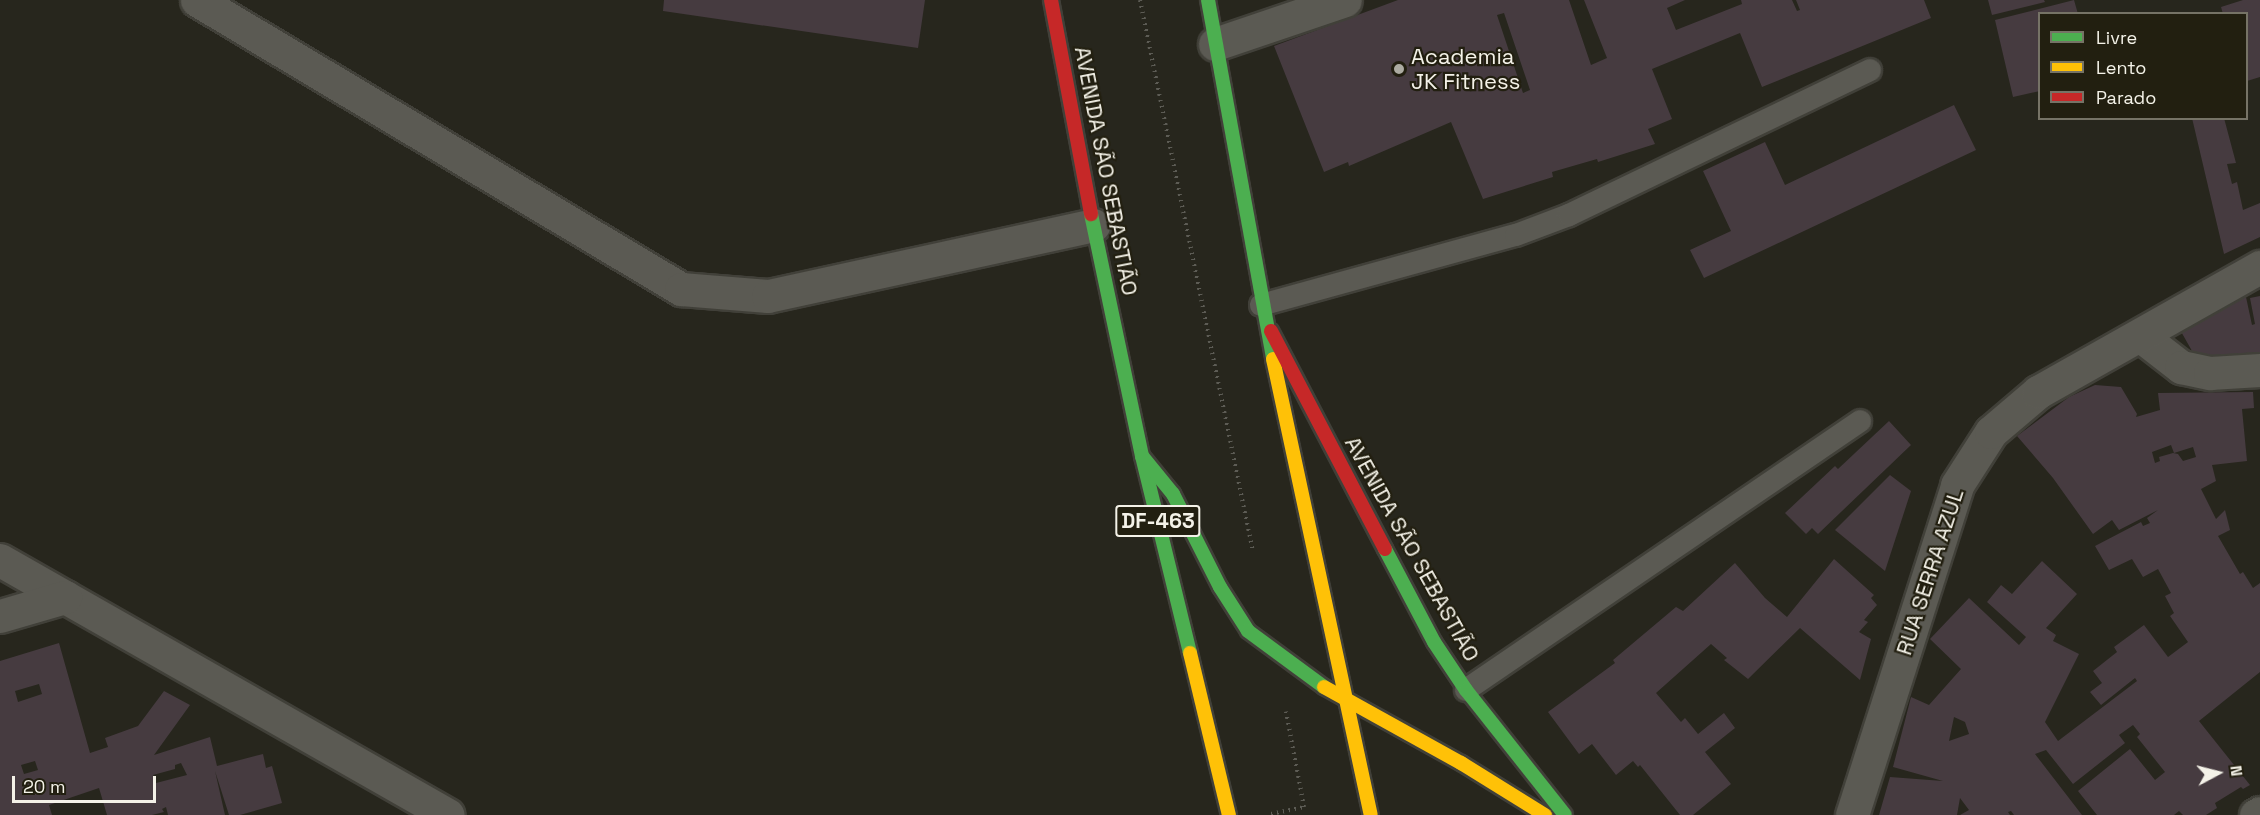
<!DOCTYPE html>
<html>
<head>
<meta charset="utf-8">
<style>
	body { margin:0 }
	#map { position:relative; width:2260px; height:815px; overflow:hidden; background:#27261d; font-family:"Space Grotesk",sans-serif }
	div>[style] { position:absolute }
	.building>* { inset:0; background:#463b40 }
	.path>* { height:4px; margin-top:-2px; transform-origin:0; background:repeating-linear-gradient(90deg,#5d5c55 0 1.5px,transparent 0 6px) }
	.roads { filter:drop-shadow(2px 0 #414039) drop-shadow(-2px 0 #414039) drop-shadow(0 2px #414039) drop-shadow(0 -2px #414039) }
	.lane>* { height:22px; margin:-11px; padding:0 11px; transform-origin:11px; border-radius:11px; background:#5b5a53 }
	.street>* { height:33px; margin:-16.5px; padding:0 16.5px; transform-origin:16.5px; border-radius:16.5px; background:#5b5a53 }
	.fast>* { height:14px; margin:-7px; padding:0 7px; transform-origin:7px; border-radius:7px; background:#4caf50 }
	.slow>* { height:14px; margin:-7px; padding:0 7px; transform-origin:7px; border-radius:7px; background:#ffc107 }
	.jam>* { height:14px; margin:-7px; padding:0 7px; transform-origin:7px; border-radius:7px; background:#c62828 }
	.dots>* { width:16px; height:16px; translate:-50% -50%; box-sizing:border-box; border:3px solid #221f10; border-radius:50% }
	span { translate:-50% -50%; white-space:nowrap; text-align:center; line-height:1.15; -webkit-text-stroke:4.5px #221f10; paint-order:stroke }
	.shield-label span { padding:2px 4px; background:#221f10; border:2px solid; border-radius:4px; -webkit-text-stroke-width:0 }
	.shield-label { font-size:21px; color:#f4f2e8; font-weight:700 }
	.poi-label { font-size:22px; color:#f4f2e8 }
	.left { translate:0 -50%; text-align:left }
	.street-label { font-size:22px; color:#f4f2e8 }
	.legend { position:absolute; left:2038px; top:12px; width:210px; height:108px; box-sizing:border-box; background:#221f10; border:2px solid #767366; margin:0; padding:8px 10px; list-style:none; font-size:18px; color:#f4f2e8 }
	.legend li { display:flex; align-items:center; gap:12px; height:30px }
	.legend b { width:30px; border:2px solid #767366 }
	.north { position:absolute; left:2188px; top:743px; width:60px; height:60px; -webkit-text-stroke:4px #221f10; paint-order:stroke; rotate:83deg; font-size:16px; font-weight:700; line-height:24px; text-align:center; color:#f4f2e8 }
	.north::after { content:''; display:block; margin:auto; width:21px; height:27px; background:#f4f2e8; clip-path:polygon(50% 0,100% 100%,50% 72%,0 100%) }
	.scale { position:absolute; left:12px; top:776px; width:144px; height:27px; box-sizing:border-box; border:3px solid #f4f2e8; border-top:0; padding-left:8px; font-size:18px; line-height:21px; white-space:nowrap; color:#f4f2e8; -webkit-text-stroke:4px #221f10; paint-order:stroke }
</style>
</head>
<body>
<div id="map">
	<div class="building">
		<div style="clip-path:polygon(664px 0,925px 0,918px 48px,663px 11px)"></div>
		<div style="clip-path:polygon(evenodd,1398px 0,1569px 0,1591px 65px,1607px 58px,1584px 0,1685px 0,1667px 8px,1676px 30px,1742px 4px,1741px 0,1792px 0,1797px 11px,1800px 10px,1796px 0,1924px 0,1931px 18px,1762px 87px,1740px 33px,1652px 69px,1672px 119px,1648px 129px,1655px 144px,1598px 162px,1597px 159px,1552px 172px,1553px 177px,1483px 199px,1451px 122px,1349px 166px,1348px 162px,1324px 172px,1274px 46px,1398px 0,1504px 13px,1530px 90px,1523px 93px,1497px 15px,1504px 13px)"></div>
		<div style="clip-path:polygon(1988px 0,2044px 0,2045px 2px,1992px 15px)"></div>
		<div style="clip-path:polygon(2074px 0,2078px 14px,2040px 14px,2040px 91px,2013px 97px,1995px 20px)"></div>
		<div style="clip-path:polygon(2243px 0,2260px 0,2260px 77px,2247px 81px,2247px 14px,2223px 14px,2221px 7px)"></div>
		<div style="clip-path:polygon(1954px 105px,1976px 150px,1704px 278px,1690px 250px,1731px 231px,1703px 171px,1765px 142px,1785px 185px)"></div>
		<div style="clip-path:polygon(2192px 118px,2224px 118px,2236px 163px,2227px 164px,2232px 184px,2237px 182px,2243px 210px,2260px 203px,2260px 237px,2224px 254px)"></div>
		<div style="clip-path:polygon(2260px 296px,2260px 352px,2196px 358px,2179px 328px,2246px 297px,2252px 325px,2255px 324px,2250px 298px)"></div>
		<div style="clip-path:polygon(evenodd,2095px 385px,2121px 387px,2137px 414px,2136px 417px,2160px 410px,2158px 393px,2253px 392px,2254px 408px,2242px 409px,2247px 461px,2212px 465px,2216px 481px,2201px 489px,2216px 519px,2225px 510px,2230px 530px,2218px 536px,2240px 574px,2243px 572px,2253px 588px,2260px 583px,2260px 672px,2199px 721px,2250px 785px,2243px 789px,2241px 787px,2215px 803px,2217px 808px,2206px 815px,2183px 815px,2179px 811px,2174px 815px,2097px 815px,2078px 791px,2130px 749px,2155px 780px,2165px 772px,2137px 737px,2140px 734px,2133px 725px,2119px 735px,2125px 743px,2073px 784px,2046px 750px,2035px 754px,2082px 815px,2014px 815px,2011px 811px,2008px 812px,2010px 815px,1960px 815px,1969px 810px,1960px 798px,1957px 815px,1879px 815px,1890px 777px,1943px 781px,1893px 767px,1911px 697px,1929px 705px,1961px 669px,1930px 639px,1969px 598px,2019px 645px,2026px 637px,1987px 602px,2001px 585px,2012px 594px,2042px 561px,2077px 594px,2046px 628px,2056px 635px,2053px 641px,2079px 654px,2045px 722px,2058px 741px,2137px 681px,2135px 678px,2101px 705px,2090px 692px,2102px 683px,2093px 671px,2117px 652px,2114px 647px,2144px 625px,2168px 657px,2188px 642px,2170px 616px,2174px 613px,2165px 596px,2171px 593px,2158px 569px,2143px 577px,2132px 559px,2109px 570px,2095px 546px,2141px 522px,2143px 526px,2150px 523px,2147px 518px,2158px 510px,2119px 530px,2112px 520px,2093px 534px,2053px 478px,2017px 436px,2069px 397px,2095px 385px,2171px 445px,2174px 453px,2193px 447px,2196px 457px,2183px 461px,2178px 454px,2173px 453px,2159px 457px,2160px 461px,2155px 463px,2152px 452px,2171px 445px,2095px 385px,1954px 717px,1965px 722px,1969px 734px,1949px 741px,1954px 717px)"></div>
		<div style="clip-path:polygon(1889px 421px,1911px 445px,1818px 534px,1812px 528px,1806px 534px,1785px 513px,1835px 466px,1838px 469px)"></div>
		<div style="clip-path:polygon(1890px 475px,1911px 491px,1885px 571px,1835px 530px)"></div>
		<div style="clip-path:polygon(1834px 559px,1874px 595px,1871px 598px,1877px 605px,1864px 620px,1868px 622px,1859px 632px,1871px 639px,1860px 680px,1800px 628px,1748px 679px,1724px 660px,1727px 658px,1711px 644px,1656px 693px,1681px 722px,1685px 718px,1698px 734px,1724px 713px,1735px 728px,1705px 752px,1731px 784px,1693px 815px,1680px 815px,1640px 765px,1638px 767px,1633px 761px,1616px 775px,1592px 744px,1579px 754px,1548px 712px,1615px 663px,1613px 660px,1676px 607px,1683px 611px,1735px 563px,1765px 598px,1787px 617px)"></div>
		<div style="clip-path:polygon(evenodd,59px 643px,90px 753px,108px 747px,105px 738px,138px 726px,164px 691px,190px 705px,154px 755px,210px 737px,217px 766px,263px 754px,266px 768px,272px 766px,282px 803px,240px 815px,229px 815px,215px 771px,225px 815px,168px 815px,166px 807px,162px 809px,164px 812px,152px 815px,107px 815px,99px 788px,49px 805px,52px 815px,0 815px,0 661px,59px 643px,39px 684px,42px 694px,18px 702px,15px 691px,39px 684px,59px 643px,35px 761px,38px 770px,24px 774px,21px 765px,35px 761px,59px 643px,181px 763px,187px 775px,156px 783px,153px 775px,175px 769px,175px 765px,181px 763px)"></div>
	</div>
	<div class="path">
		<div style="left:1140px;top:0;width:563px;rotate:78.43deg"></div>
		<div style="left:1271px;top:814px;width:34px;rotate:-12deg"></div>
		<div style="left:1304px;top:807px;width:97px;rotate:-100.7deg"></div>
	</div>
	<div class="roads">
		<div class="lane">
			<div style="left:1261px;top:305px;width:264px;rotate:-15.4deg"></div>
			<div style="left:1516px;top:235px;width:57px;rotate:-20.7deg"></div>
			<div style="left:1569px;top:215px;width:334px;rotate:-25.7deg"></div>
			<div style="left:1466px;top:690px;width:477px;rotate:-34.3deg"></div>
		</div>
		<div class="street">
			<div style="left:197px;top:0;width:564px;rotate:30.84deg"></div>
			<div style="left:681px;top:289px;width:87px;rotate:4.6deg"></div>
			<div style="left:768px;top:296px;width:333px;rotate:-12.3deg"></div>
			<div style="left:1215px;top:44px;width:137px;rotate:-18.7deg"></div>
			<div style="left:2141px;top:336px;width:51px;rotate:37.8deg"></div>
			<div style="left:2181px;top:367px;width:30px;rotate:12deg"></div>
			<div style="left:2210px;top:373px;width:50px;rotate:-3.4deg"></div>
			<div style="left:0;top:560px;width:515px;rotate:29.65deg"></div>
			<div style="left:0;top:616px;width:68px;rotate:-16.3deg"></div>
			<div style="left:1852px;top:815px;width:346px;rotate:-72.3deg"></div>
			<div style="left:1957px;top:485px;width:63px;rotate:-57.3deg"></div>
			<div style="left:1991px;top:432px;width:62px;rotate:-40.4deg"></div>
			<div style="left:2038px;top:392px;width:255px;rotate:-29.4deg"></div>
			<div style="left:2256px;top:815px;width:4px;rotate:-27deg"></div>
		</div>
		<div class="fast">
			<div style="left:1208px;top:0;width:365px;rotate:79.7deg"></div>
			<div style="left:1091px;top:214px;width:247px;rotate:78.1deg"></div>
			<div style="left:1142px;top:456px;width:203px;rotate:76.3deg"></div>
			<div style="left:1142px;top:456px;width:49px;rotate:50.8deg"></div>
			<div style="left:1173px;top:494px;width:104px;rotate:63.2deg"></div>
			<div style="left:1220px;top:587px;width:52px;rotate:57.5deg"></div>
			<div style="left:1248px;top:631px;width:94px;rotate:36.4deg"></div>
			<div style="left:1385px;top:549px;width:105px;rotate:62.2deg"></div>
			<div style="left:1434px;top:642px;width:58px;rotate:56.3deg"></div>
			<div style="left:1466px;top:690px;width:159px;rotate:51.6deg"></div>
		</div>
		<div class="slow">
			<div style="left:1273px;top:359px;width:466px;rotate:77.9deg"></div>
			<div style="left:1190px;top:653px;width:167px;rotate:76.5deg"></div>
			<div style="left:1324px;top:687px;width:157px;rotate:29deg"></div>
			<div style="left:1461px;top:763px;width:99px;rotate:31.8deg"></div>
		</div>
		<div class="jam">
			<div style="left:1051px;top:0;width:218px;rotate:79.4deg"></div>
			<div style="left:1271px;top:331px;width:246px;rotate:62.4deg"></div>
		</div>
	</div>
	<div class="dots">
		<div style="left:1399px;top:69px;background:#acaba1"></div>
	</div>
	<div class="shield-label">
		<span style="left:1158px;top:521px">DF-463</span>
	</div>
	<div class="poi-label">
		<span class="left" style="left:1411px;top:69px">Academia<br>JK Fitness</span>
	</div>
	<div class="street-label">
		<span style="left:1106px;top:171px;rotate:79deg">AVENIDA SÃO SEBASTIÃO</span>
		<span style="left:1412px;top:549px;rotate:61deg">AVENIDA SÃO SEBASTIÃO</span>
		<span style="left:1930px;top:572px;rotate:-72deg">RUA SERRA AZUL</span>
	</div>
	<ul class="legend">
	<li><b style="height:8px;background:#4caf50"></b>Livre</li>
	<li><b style="height:8px;background:#ffc107"></b>Lento</li>
	<li><b style="height:8px;background:#c62828"></b>Parado</li>
	</ul>
	<div class="north">N</div>
	<div class="scale">20 m</div>
</div>
</body>
</html>
